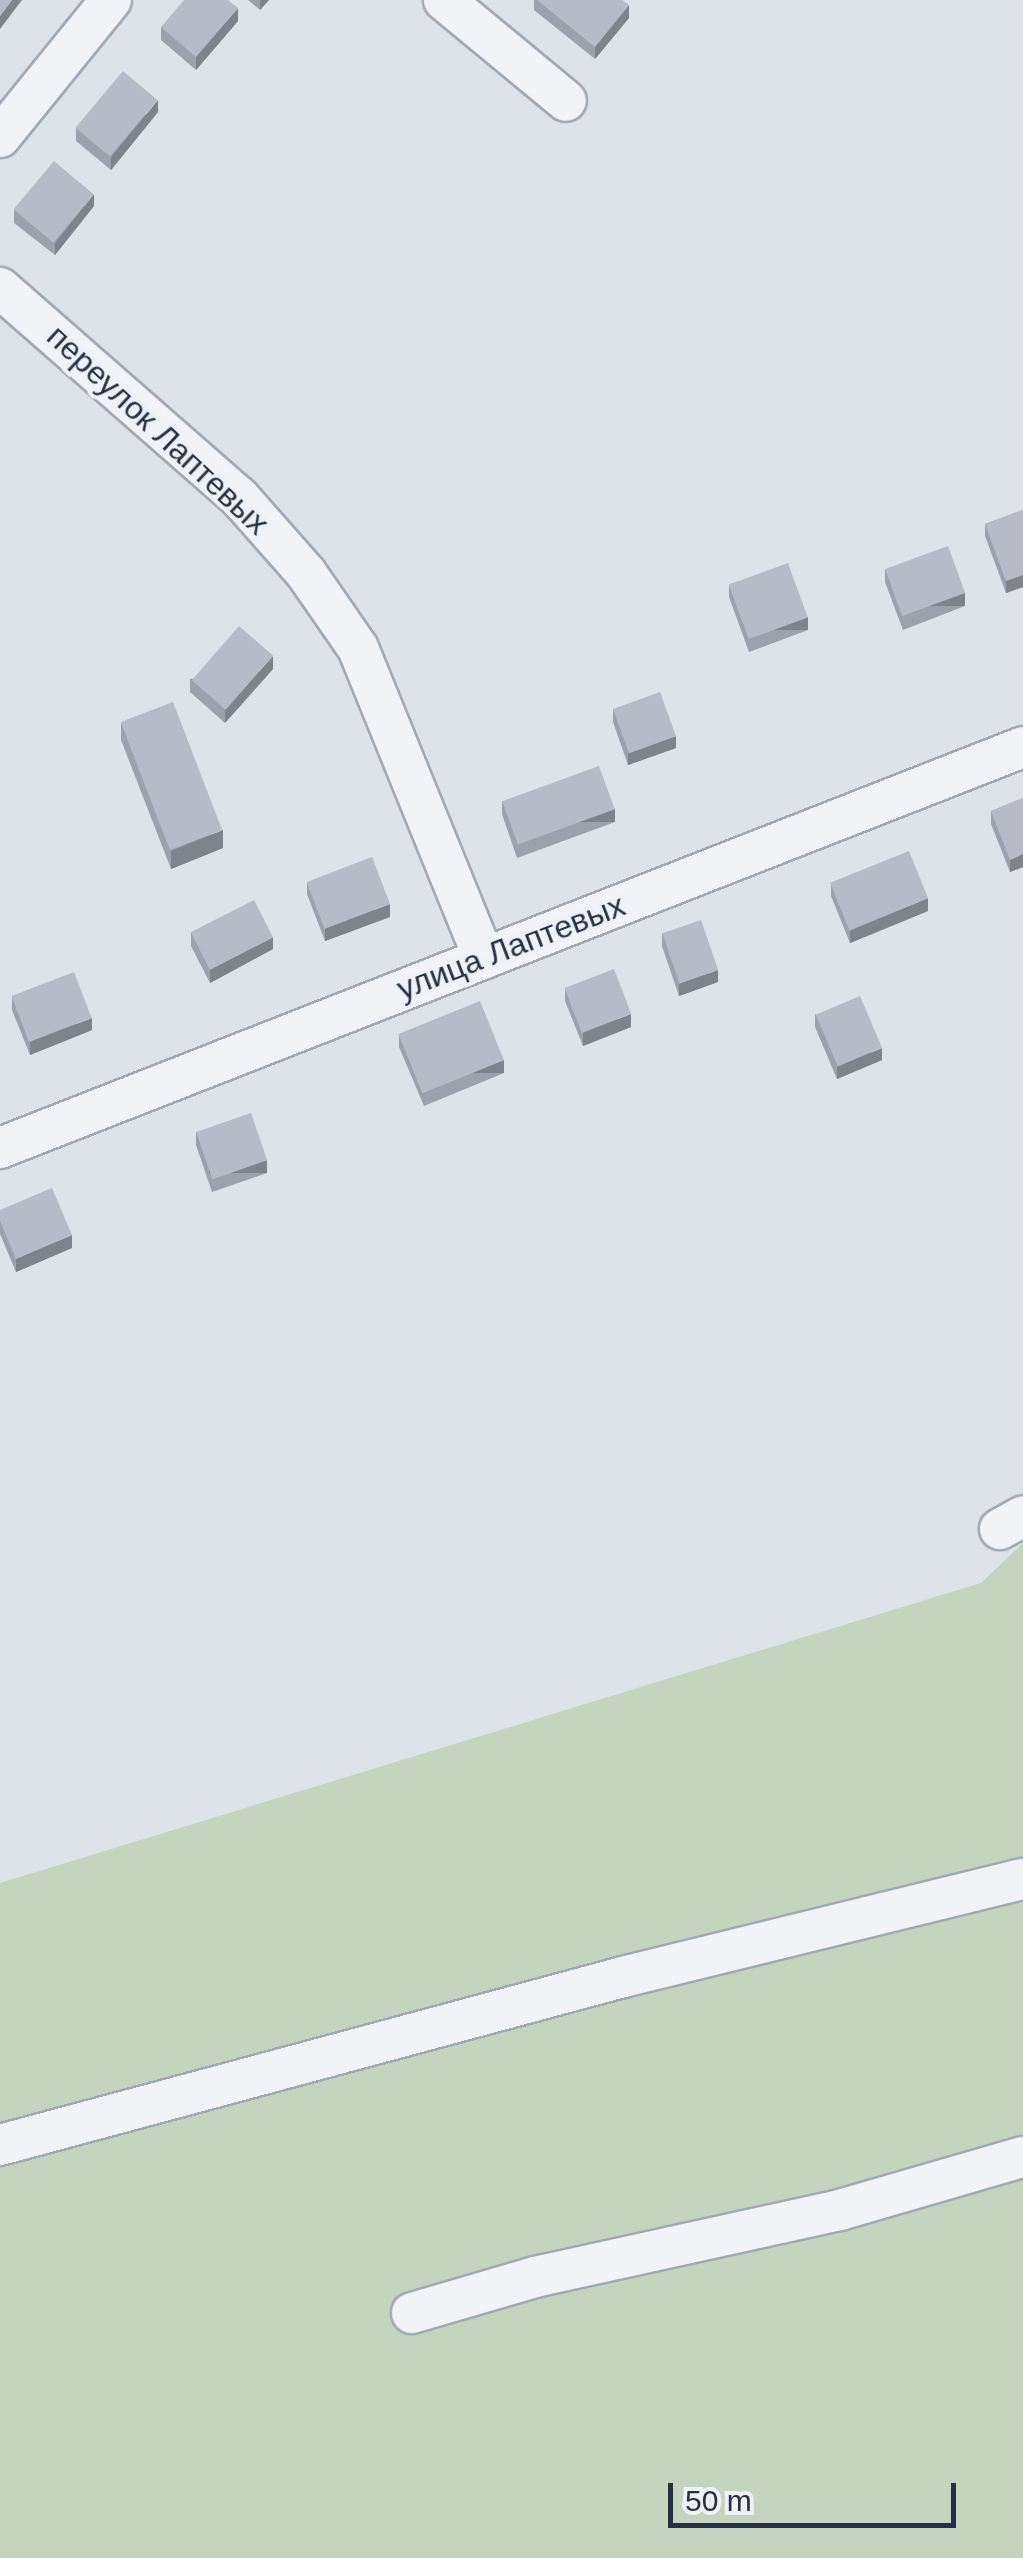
<!DOCTYPE html>
<html>
<head>
<meta charset="utf-8">
<style>
	body { margin:0 }
	#map { position:relative; width:1023px; height:2558px; overflow:hidden; background:#dee2e9; font-family:Helvetica,sans-serif }
	div>[style] { position:absolute }
	.green>* { inset:0; background:#c4d4be }
	.roads { filter:drop-shadow(2px 0 #a3a9b4) drop-shadow(-2px 0 #a3a9b4) drop-shadow(0 2px #a3a9b4) drop-shadow(0 -2px #a3a9b4) }
	.street>* { height:40px; margin:-20px; padding:0 20px; transform-origin:20px; border-radius:20px; background:#f1f3f7 }
	.wall>* { inset:0; background:#9ca1ab }
	.shaded-wall>* { inset:0; background:#7f838b; transform-origin:0 0 }
	.building>* { inset:0; background:#b5bbc7; transform-origin:0 0 }
	span { translate:-50% -50%; white-space:nowrap; text-align:center; line-height:1.15; -webkit-text-stroke:8px #eef1f7; paint-order:stroke }
	.street-label { font-size:32px; color:#253042 }
	.scale { position:absolute; left:668px; top:2483px; width:288px; height:45px; box-sizing:border-box; border:5px solid #253042; border-top:0; padding-left:12px; font-size:30px; line-height:35px; white-space:nowrap; color:#253042; -webkit-text-stroke:8px #eef1f7; paint-order:stroke }
</style>
</head>
<body>
<div id="map">
	<div class="green">
		<div style="clip-path:polygon(1023px 1543px,1023px 2558px,0 2558px,0 1883px,981px 1583px)"></div>
	</div>
	<div class="roads">
		<div class="street">
			<div style="left:444px;top:0;width:158px;rotate:39.6deg"></div>
			<div style="left:0;top:137px;width:176px;rotate:-51deg"></div>
			<div style="left:0;top:288px;width:317px;rotate:41.2deg"></div>
			<div style="left:239px;top:497px;width:101px;rotate:48.6deg"></div>
			<div style="left:306px;top:573px;width:91px;rotate:55.3deg"></div>
			<div style="left:358px;top:648px;width:335px;rotate:67.9deg"></div>
			<div style="left:0;top:1148px;width:1099px;rotate:-21.4deg"></div>
			<div style="left:1000px;top:1529px;width:26px;rotate:-29deg"></div>
			<div style="left:0;top:2145px;width:645px;rotate:-15.09deg"></div>
			<div style="left:623px;top:1977px;width:412px;rotate:-13.8deg"></div>
			<div style="left:412px;top:2313px;width:128px;rotate:-16.3deg"></div>
			<div style="left:535px;top:2277px;width:312px;rotate:-12.4deg"></div>
			<div style="left:840px;top:2210px;width:191px;rotate:-16.2deg"></div>
		</div>
	</div>
	<div class="wall">
		<div style="clip-path:polygon(248px 0,269px 0,260px 10px)"></div>
		<div style="clip-path:polygon(534px 0,622px 0,629px 18px,595px 59px,534px 10px)"></div>
		<div style="clip-path:polygon(238px 21px,196px 70px,161px 40px,161px 27px)"></div>
		<div style="clip-path:polygon(158px 112px,111px 170px,76px 141px,76px 128px)"></div>
		<div style="clip-path:polygon(94px 206px,55px 255px,14px 223px,14px 210px)"></div>
		<div style="clip-path:polygon(1023px 510px,1023px 587px,1006px 593px,985px 536px,985px 524px)"></div>
		<div style="clip-path:polygon(885px 569px,965px 606px,903px 630px,885px 582px)"></div>
		<div style="clip-path:polygon(729px 585px,808px 630px,749px 652px,729px 597px)"></div>
		<div style="clip-path:polygon(273px 669px,225px 723px,190px 692px,190px 679px)"></div>
		<div style="clip-path:polygon(613px 709px,676px 748px,628px 765px,613px 722px)"></div>
		<div style="clip-path:polygon(121px 722px,223px 848px,171px 869px,121px 740px)"></div>
		<div style="clip-path:polygon(1023px 798px,1023px 867px,1010px 872px,991px 824px,991px 811px)"></div>
		<div style="clip-path:polygon(502px 801px,615px 822px,517px 858px,502px 814px)"></div>
		<div style="clip-path:polygon(307px 882px,390px 917px,325px 941px,307px 894px)"></div>
		<div style="clip-path:polygon(831px 884px,928px 911px,850px 943px,831px 896px)"></div>
		<div style="clip-path:polygon(191px 933px,273px 949px,210px 983px,191px 946px)"></div>
		<div style="clip-path:polygon(662px 933px,718px 982px,679px 996px,662px 946px)"></div>
		<div style="clip-path:polygon(565px 988px,631px 1027px,583px 1046px,565px 1001px)"></div>
		<div style="clip-path:polygon(12px 997px,92px 1030px,30px 1055px,12px 1010px)"></div>
		<div style="clip-path:polygon(815px 1014px,882px 1060px,837px 1079px,815px 1027px)"></div>
		<div style="clip-path:polygon(399px 1035px,504px 1073px,424px 1106px,399px 1047px)"></div>
		<div style="clip-path:polygon(196px 1132px,267px 1173px,212px 1192px,196px 1145px)"></div>
		<div style="clip-path:polygon(0 1210px,72px 1248px,16px 1272px,0 1234px)"></div>
	</div>
	<div class="shaded-wall">
		<div style="clip-path:polygon(12px 0,22px 0,0 29px,0 16px)"></div>
		<div style="clip-path:polygon(260px 0,269px 0,260px 10px)"></div>
		<div style="clip-path:polygon(629px 5px,629px 18px,595px 59px,595px 47px)"></div>
		<div style="clip-path:polygon(238px 8px,238px 21px,196px 70px,196px 57px)"></div>
		<div style="clip-path:polygon(158px 100px,158px 112px,111px 170px,111px 157px)"></div>
		<div style="clip-path:polygon(94px 194px,94px 206px,55px 255px,55px 243px)"></div>
		<div style="clip-path:polygon(1023px 575px,1023px 587px,1006px 593px,1006px 581px)"></div>
		<div style="left:965px;top:593px;width:13px;height:66px;rotate:90deg"></div>
		<div style="left:808px;top:617px;width:13px;height:63px;rotate:90deg"></div>
		<div style="clip-path:polygon(273px 656px,273px 669px,225px 723px,225px 710px)"></div>
		<div style="clip-path:polygon(676px 736px,676px 748px,628px 765px,628px 753px)"></div>
		<div style="left:615px;top:809px;width:13px;height:104px;rotate:90deg"></div>
		<div style="clip-path:polygon(223px 830px,223px 848px,171px 869px,171px 851px)"></div>
		<div style="clip-path:polygon(1023px 854px,1023px 867px,1010px 872px,1010px 860px)"></div>
		<div style="clip-path:polygon(928px 898px,928px 911px,850px 943px,850px 931px)"></div>
		<div style="clip-path:polygon(390px 904px,390px 917px,325px 941px,325px 929px)"></div>
		<div style="clip-path:polygon(273px 937px,273px 949px,210px 983px,210px 970px)"></div>
		<div style="clip-path:polygon(718px 970px,718px 982px,679px 996px,679px 984px)"></div>
		<div style="clip-path:polygon(631px 1014px,631px 1027px,583px 1046px,583px 1033px)"></div>
		<div style="clip-path:polygon(92px 1018px,92px 1030px,30px 1055px,30px 1042px)"></div>
		<div style="clip-path:polygon(882px 1048px,882px 1060px,837px 1079px,837px 1067px)"></div>
		<div style="left:504px;top:1060px;width:13px;height:87px;rotate:90deg"></div>
		<div style="left:267px;top:1160px;width:13px;height:58px;rotate:90deg"></div>
		<div style="clip-path:polygon(72px 1235px,72px 1248px,16px 1272px,16px 1259px)"></div>
	</div>
	<div class="building">
		<div style="clip-path:polygon(0 0,12px 0,0 16px)"></div>
		<div style="clip-path:polygon(184px 0,228px 0,238px 8px,196px 57px,161px 27px)"></div>
		<div style="clip-path:polygon(537px 0,622px 0,629px 5px,595px 47px)"></div>
		<div style="left:123px;top:71px;width:45px;height:74px;rotate:40deg"></div>
		<div style="left:54px;top:161px;width:52px;height:63px;rotate:40deg"></div>
		<div style="clip-path:polygon(1023px 510px,1023px 575px,1006px 581px,985px 524px)"></div>
		<div style="left:948px;top:546px;width:50px;height:67px;rotate:70deg"></div>
		<div style="left:788px;top:563px;width:58px;height:63px;rotate:70deg"></div>
		<div style="left:239px;top:626px;width:45px;height:72px;rotate:41deg"></div>
		<div style="left:660px;top:692px;width:47px;height:50px;rotate:70deg"></div>
		<div style="left:173px;top:702px;width:137px;height:56px;rotate:69deg"></div>
		<div style="left:599px;top:766px;width:46px;height:103px;rotate:70deg"></div>
		<div style="clip-path:polygon(1023px 798px,1023px 854px,1010px 860px,991px 811px)"></div>
		<div style="left:909px;top:851px;width:51px;height:85px;rotate:68deg"></div>
		<div style="left:372px;top:857px;width:50px;height:70px;rotate:69deg"></div>
		<div style="left:254px;top:900px;width:42px;height:71px;rotate:63deg"></div>
		<div style="left:701px;top:920px;width:53px;height:41px;rotate:71deg"></div>
		<div style="left:614px;top:969px;width:48px;height:53px;rotate:69deg"></div>
		<div style="left:74px;top:972px;width:49px;height:67px;rotate:69deg"></div>
		<div style="left:860px;top:996px;width:56px;height:48px;rotate:67deg"></div>
		<div style="left:480px;top:1001px;width:64px;height:88px;rotate:68deg"></div>
		<div style="left:251px;top:1113px;width:50px;height:58px;rotate:71deg"></div>
		<div style="clip-path:polygon(52px 1188px,72px 1235px,16px 1259px,0 1221px,0 1210px)"></div>
	</div>
	<div class="street-label">
		<span style="left:158px;top:430px;rotate:43deg">переулок Лаптевых</span>
		<span style="left:511px;top:947px;rotate:-21deg">улица Лаптевых</span>
	</div>
	<div class="scale">50 m</div>
</div>
</body>
</html>
